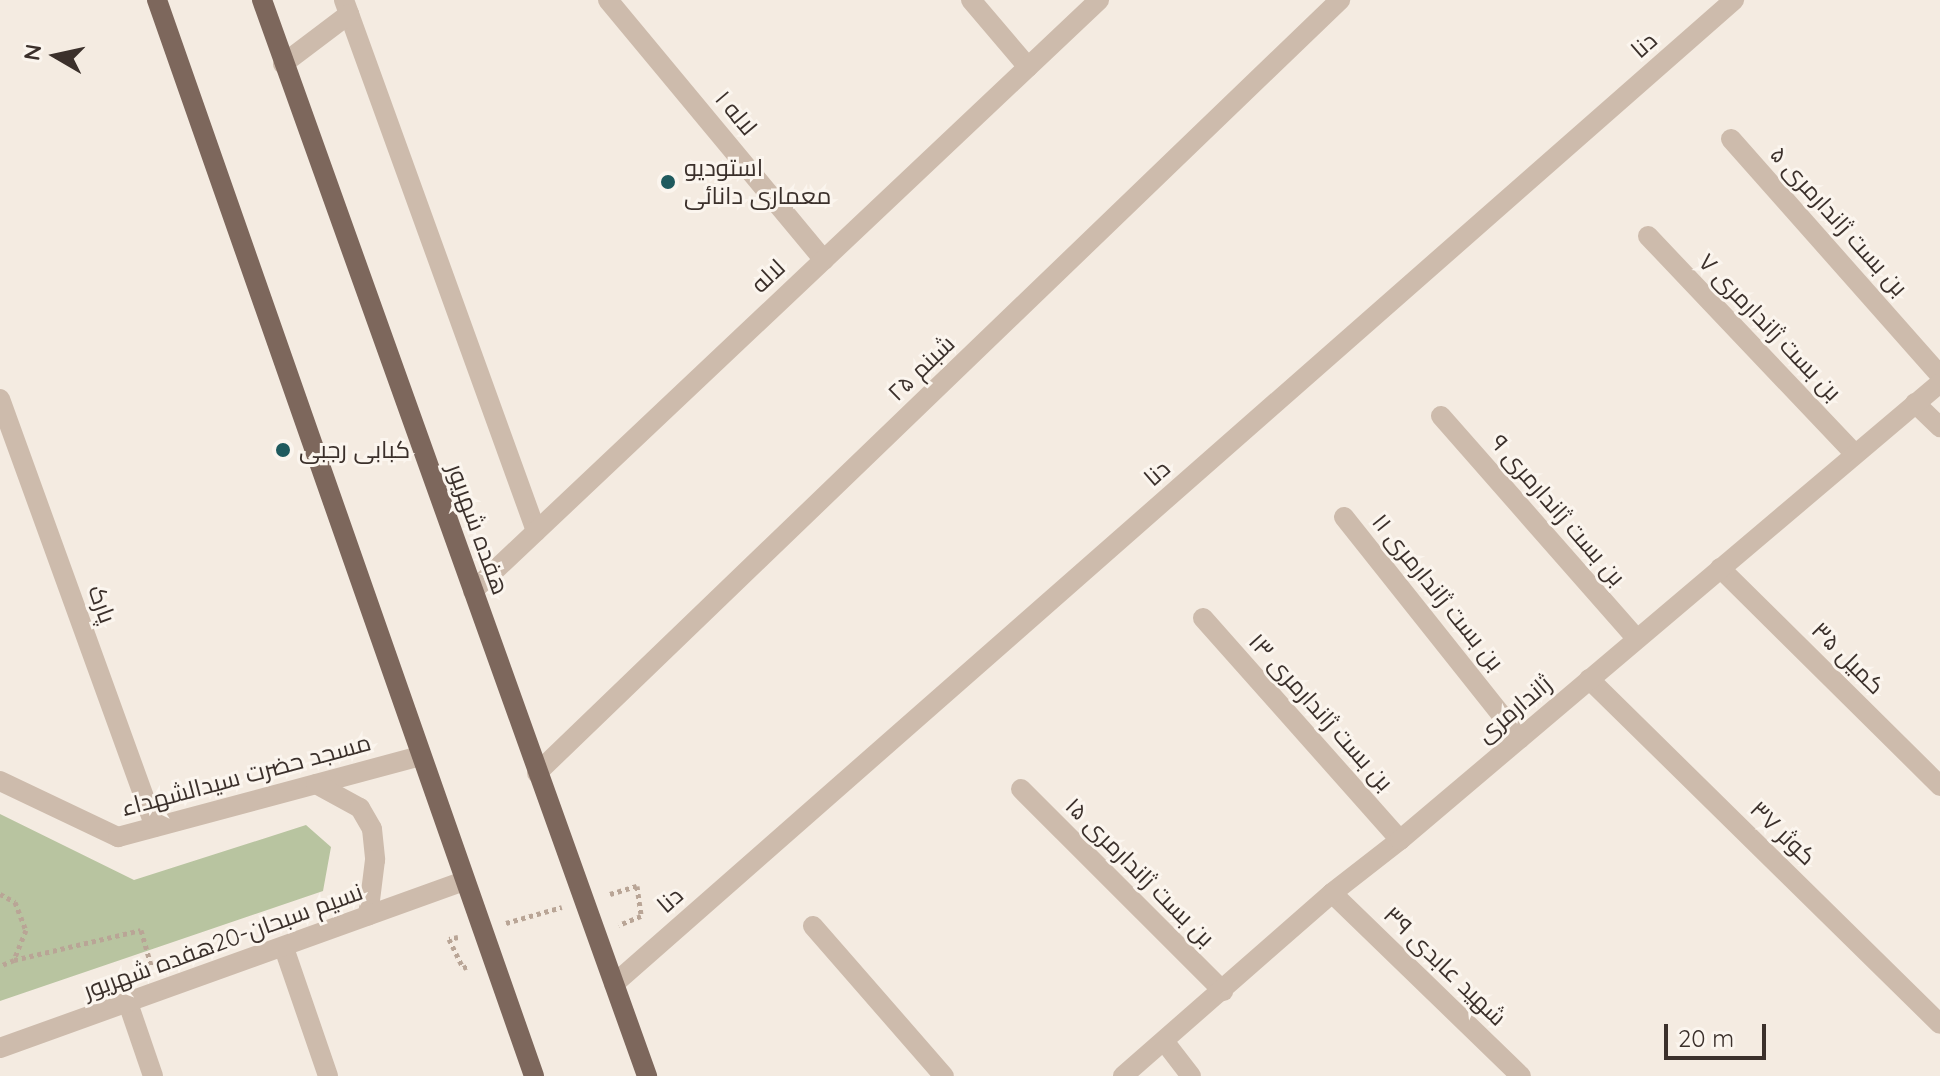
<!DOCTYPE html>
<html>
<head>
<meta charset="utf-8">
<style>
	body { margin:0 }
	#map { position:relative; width:1940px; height:1076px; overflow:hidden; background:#f4ebe1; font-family:Quicksand,Cairo,sans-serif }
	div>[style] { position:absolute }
	.green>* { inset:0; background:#b8c4a0 }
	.path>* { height:5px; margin-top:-2.5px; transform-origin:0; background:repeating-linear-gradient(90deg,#b9a596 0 4px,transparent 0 8px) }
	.minor>* { height:20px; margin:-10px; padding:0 10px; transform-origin:10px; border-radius:10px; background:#cdbbac }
	.primary>* { height:20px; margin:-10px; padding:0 10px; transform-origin:10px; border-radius:10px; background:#7d675c }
	.dots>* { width:22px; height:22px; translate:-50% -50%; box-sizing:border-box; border:4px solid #fbf5ee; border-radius:50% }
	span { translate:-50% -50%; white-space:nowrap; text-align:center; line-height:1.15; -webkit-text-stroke:6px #fbf5ee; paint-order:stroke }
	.street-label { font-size:24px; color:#3b302b }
	.poi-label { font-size:24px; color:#3b302b }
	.left { translate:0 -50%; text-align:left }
	.north { position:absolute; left:16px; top:16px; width:80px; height:80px; -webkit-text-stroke:6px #fbf5ee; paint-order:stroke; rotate:279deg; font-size:22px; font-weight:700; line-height:32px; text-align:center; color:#3b302b }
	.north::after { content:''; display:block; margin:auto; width:28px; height:36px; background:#3b302b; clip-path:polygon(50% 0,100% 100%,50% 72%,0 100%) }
	.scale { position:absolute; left:1664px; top:1024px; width:102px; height:36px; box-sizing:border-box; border:4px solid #3b302b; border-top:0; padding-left:10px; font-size:24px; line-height:28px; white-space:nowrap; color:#3b302b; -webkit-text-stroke:6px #fbf5ee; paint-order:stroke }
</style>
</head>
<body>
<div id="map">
	<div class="green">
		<div style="clip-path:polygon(0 814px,134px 880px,306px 825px,331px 847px,323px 891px,0 1001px)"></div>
	</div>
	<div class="path">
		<div style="left:0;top:894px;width:17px;rotate:28deg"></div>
		<div style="left:15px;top:902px;width:30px;rotate:69deg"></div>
		<div style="left:26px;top:930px;width:32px;rotate:112deg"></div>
		<div style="left:14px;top:960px;width:15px;rotate:157deg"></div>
		<div style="left:610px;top:894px;width:28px;rotate:-17deg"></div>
		<div style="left:637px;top:886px;width:30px;rotate:82deg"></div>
		<div style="left:641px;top:916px;width:24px;rotate:158deg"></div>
		<div style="left:506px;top:923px;width:58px;rotate:-15.9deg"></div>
		<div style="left:458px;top:937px;width:9px;rotate:167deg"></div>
		<div style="left:449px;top:939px;width:32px;rotate:64deg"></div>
		<div style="left:463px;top:968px;width:5px;rotate:-22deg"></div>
		<div style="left:14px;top:960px;width:130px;rotate:-13.3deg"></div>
		<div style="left:141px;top:930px;width:37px;rotate:74deg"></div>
	</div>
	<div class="minor">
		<div style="left:344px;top:0;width:565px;rotate:70.12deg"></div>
		<div style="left:608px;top:0;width:338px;rotate:50.3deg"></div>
		<div style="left:971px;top:0;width:88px;rotate:49.6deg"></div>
		<div style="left:283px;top:64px;width:83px;rotate:-37.1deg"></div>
		<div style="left:1731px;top:139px;width:315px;rotate:48.5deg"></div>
		<div style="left:1648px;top:236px;width:299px;rotate:46.5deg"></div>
		<div style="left:0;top:399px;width:455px;rotate:70.1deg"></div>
		<div style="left:1915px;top:403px;width:35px;rotate:44deg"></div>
		<div style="left:1441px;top:416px;width:295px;rotate:48.7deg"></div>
		<div style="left:1344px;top:517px;width:283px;rotate:51.5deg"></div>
		<div style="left:1720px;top:568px;width:310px;rotate:44.7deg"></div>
		<div style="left:473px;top:591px;width:861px;rotate:-43.35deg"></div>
		<div style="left:1203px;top:618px;width:297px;rotate:48.4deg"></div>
		<div style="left:1589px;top:679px;width:492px;rotate:44.5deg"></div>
		<div style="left:537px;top:773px;width:1115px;rotate:-43.91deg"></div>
		<div style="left:0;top:781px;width:131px;rotate:25.4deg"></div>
		<div style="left:118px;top:837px;width:313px;rotate:-15deg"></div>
		<div style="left:316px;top:784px;width:50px;rotate:28.6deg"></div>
		<div style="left:360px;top:808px;width:24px;rotate:60deg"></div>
		<div style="left:372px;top:829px;width:31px;rotate:84deg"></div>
		<div style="left:375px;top:860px;width:56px;rotate:97.1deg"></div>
		<div style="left:1021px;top:789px;width:286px;rotate:45deg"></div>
		<div style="left:1332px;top:893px;width:263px;rotate:44.1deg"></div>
		<div style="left:813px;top:926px;width:199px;rotate:48.9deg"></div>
		<div style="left:284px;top:948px;width:135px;rotate:71deg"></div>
		<div style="left:614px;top:984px;width:1491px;rotate:-41.3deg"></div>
		<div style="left:128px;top:1003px;width:77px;rotate:71.1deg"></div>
		<div style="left:1164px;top:1041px;width:44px;rotate:52.4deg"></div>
		<div style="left:0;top:1048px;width:492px;rotate:-19.8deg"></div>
		<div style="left:1123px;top:1076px;width:278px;rotate:-41.2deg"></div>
		<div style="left:1332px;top:893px;width:86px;rotate:-37.9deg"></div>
		<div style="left:1400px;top:840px;width:707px;rotate:-40.24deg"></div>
	</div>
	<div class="primary">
		<div style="left:157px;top:0;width:1140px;rotate:70.69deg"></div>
		<div style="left:262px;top:0;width:1143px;rotate:70.31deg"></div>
	</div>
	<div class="dots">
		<div style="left:668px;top:182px;background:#1f5a5e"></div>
		<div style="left:283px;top:450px;background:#1f5a5e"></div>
	</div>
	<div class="street-label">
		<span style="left:1644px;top:45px;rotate:-41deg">دنا</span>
		<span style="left:736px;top:113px;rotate:50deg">لاله ۱</span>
		<span style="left:1839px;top:221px;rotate:48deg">بن بست ژاندارمری ۵</span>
		<span style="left:768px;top:276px;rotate:-43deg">لاله</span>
		<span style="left:1770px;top:327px;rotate:46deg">بن بست ژاندارمری ۷</span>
		<span style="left:921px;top:368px;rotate:-44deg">شبنم ۲۵</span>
		<span style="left:1157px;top:473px;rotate:-41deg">دنا</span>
		<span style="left:1558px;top:510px;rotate:49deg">بن بست ژاندارمری ۹</span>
		<span style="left:478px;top:529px;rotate:70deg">هفده شهریور</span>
		<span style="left:1438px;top:592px;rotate:51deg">بن بست ژاندارمری ۱۱</span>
		<span style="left:102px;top:604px;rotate:70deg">پارک</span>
		<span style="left:1848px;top:658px;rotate:45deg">کمیل ۳۵</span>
		<span style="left:1514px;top:709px;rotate:-40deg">ژاندارمری</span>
		<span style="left:1321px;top:712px;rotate:48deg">بن بست ژاندارمری ۱۳</span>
		<span style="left:246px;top:775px;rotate:-15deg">مسجد حضرت سیدالشهداء</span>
		<span style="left:1783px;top:833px;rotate:44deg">کوثر ۳۷</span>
		<span style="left:1140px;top:872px;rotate:45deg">بن بست ژاندارمری ۱۵</span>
		<span style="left:670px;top:900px;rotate:-41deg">دنا</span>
		<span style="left:223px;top:941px;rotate:-20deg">نسیم سبحان-20هفده شهریور</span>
		<span style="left:1445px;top:966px;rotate:44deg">شهید عابدی ۳۹</span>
	</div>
	<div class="poi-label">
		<span class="left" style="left:684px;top:182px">استودیو<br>معماری دانائی</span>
		<span class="left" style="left:299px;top:450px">کبابی رجبی</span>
	</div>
	<div class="north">N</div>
	<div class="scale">20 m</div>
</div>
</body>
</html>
